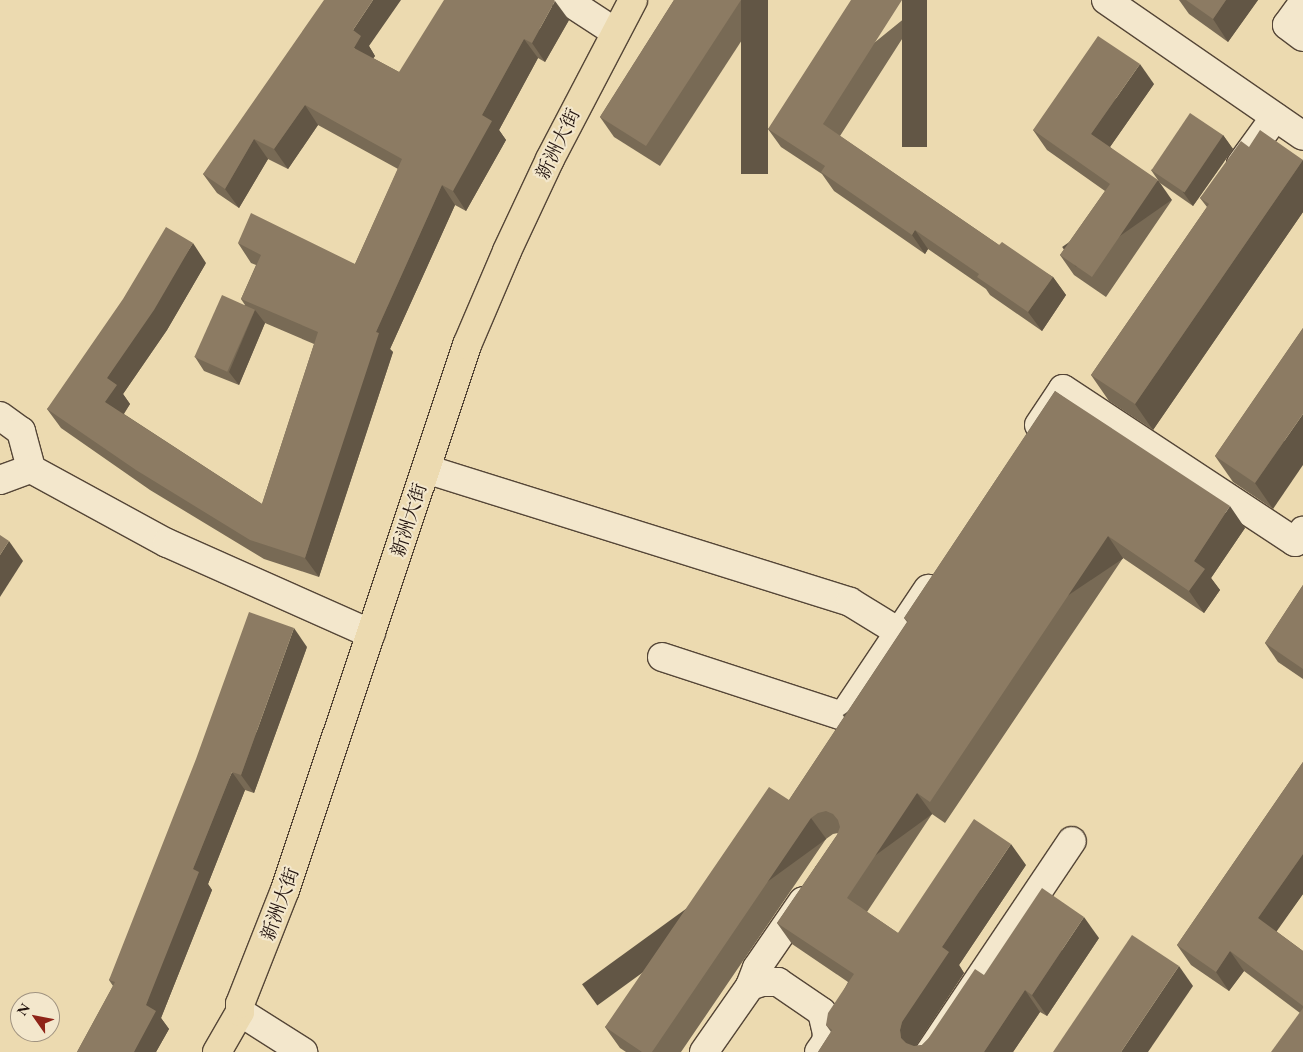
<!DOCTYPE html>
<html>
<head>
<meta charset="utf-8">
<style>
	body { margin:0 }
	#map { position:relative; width:1303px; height:1052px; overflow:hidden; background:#ecdab0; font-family:"EB Garamond","Noto Serif SC",serif }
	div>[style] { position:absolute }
	.roads { filter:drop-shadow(1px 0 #554637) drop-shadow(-1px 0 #554637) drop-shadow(0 1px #554637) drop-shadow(0 -1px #554637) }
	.minor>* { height:28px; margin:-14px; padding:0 14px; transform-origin:14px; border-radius:14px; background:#f3e7cc }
	.major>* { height:28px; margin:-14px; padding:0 14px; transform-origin:14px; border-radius:14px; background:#ecdab0 }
	.wall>* { inset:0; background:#786a55 }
	.shaded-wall>* { inset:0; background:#625645; transform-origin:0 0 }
	.building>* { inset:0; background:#8c7b63; transform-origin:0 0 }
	span { translate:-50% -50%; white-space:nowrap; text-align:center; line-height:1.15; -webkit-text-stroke:4px #f3e7cc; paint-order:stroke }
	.street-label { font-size:19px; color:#23140f }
	.north { position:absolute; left:10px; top:992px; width:50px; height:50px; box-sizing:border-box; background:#f3e7cc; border:1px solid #a09380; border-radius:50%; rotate:303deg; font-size:14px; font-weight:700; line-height:20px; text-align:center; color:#23140f }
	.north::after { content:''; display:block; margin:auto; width:18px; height:22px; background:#8f2418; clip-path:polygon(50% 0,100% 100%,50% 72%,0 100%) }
</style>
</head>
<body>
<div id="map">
	<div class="roads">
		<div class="minor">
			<div style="left:566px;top:0;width:59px;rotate:33.1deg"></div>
			<div style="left:1106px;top:0;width:239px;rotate:34.6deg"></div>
			<div style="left:1303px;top:3px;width:27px;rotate:126deg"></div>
			<div style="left:1287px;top:25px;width:20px;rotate:37deg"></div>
			<div style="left:1241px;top:164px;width:58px;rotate:-54.1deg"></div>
			<div style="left:0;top:416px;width:26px;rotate:36deg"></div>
			<div style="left:21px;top:431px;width:39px;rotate:75deg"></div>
			<div style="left:1039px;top:425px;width:43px;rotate:-56.3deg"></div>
			<div style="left:1063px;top:389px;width:278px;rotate:33.4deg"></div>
			<div style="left:1295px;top:542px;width:14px;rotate:-54deg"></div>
			<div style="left:426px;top:469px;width:444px;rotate:17.4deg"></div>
			<div style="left:850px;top:602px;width:57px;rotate:31.5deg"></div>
			<div style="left:0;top:480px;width:33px;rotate:-20deg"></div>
			<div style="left:31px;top:469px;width:155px;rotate:28.6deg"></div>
			<div style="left:167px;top:543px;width:223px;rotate:24deg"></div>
			<div style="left:662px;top:657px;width:190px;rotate:18.1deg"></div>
			<div style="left:843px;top:716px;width:153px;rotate:-56.2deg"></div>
			<div style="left:750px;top:986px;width:19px;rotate:-69deg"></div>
			<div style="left:757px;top:968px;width:81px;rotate:-55.5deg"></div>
			<div style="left:240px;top:1012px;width:75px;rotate:32.4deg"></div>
			<div style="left:704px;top:1052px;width:80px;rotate:-55.1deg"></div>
			<div style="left:750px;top:986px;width:13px;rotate:-18deg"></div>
			<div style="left:762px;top:982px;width:16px"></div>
			<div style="left:778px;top:982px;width:53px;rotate:34.3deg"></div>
			<div style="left:822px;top:1012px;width:23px;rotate:77deg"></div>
			<div style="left:827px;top:1034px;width:8px;rotate:97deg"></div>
			<div style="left:826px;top:1042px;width:12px;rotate:125deg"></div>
			<div style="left:930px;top:1052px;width:254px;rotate:-56.1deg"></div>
		</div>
		<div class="major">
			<div style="left:217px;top:1052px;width:46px;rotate:-60.1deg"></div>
			<div style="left:240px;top:1012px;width:8px;rotate:-90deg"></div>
			<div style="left:240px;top:1004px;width:123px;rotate:-68.5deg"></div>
			<div style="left:285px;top:890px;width:575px;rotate:-71.53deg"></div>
			<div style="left:467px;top:345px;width:102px;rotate:-66.9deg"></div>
			<div style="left:507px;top:251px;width:102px;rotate:-64.9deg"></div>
			<div style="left:550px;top:159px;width:179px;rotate:-62.4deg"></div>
		</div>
	</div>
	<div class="wall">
		<div style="clip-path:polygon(674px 0,768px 0,660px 166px,614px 137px,600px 117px)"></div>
		<div style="clip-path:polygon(927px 0,840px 136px,999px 245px,1053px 277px,1066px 295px,1042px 331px,990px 295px,986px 289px,928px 249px,925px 254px,834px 191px,822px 174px,781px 147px,768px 129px)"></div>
		<div style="clip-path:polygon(1179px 0,1258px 0,1228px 42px,1189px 14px)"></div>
		<div style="clip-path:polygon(569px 20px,545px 62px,538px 58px,499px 130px,506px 140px,466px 211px,455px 205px,390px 349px,393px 352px,319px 577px,264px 559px,150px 490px,61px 428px,47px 409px,206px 263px,167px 330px,123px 394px,130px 404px,124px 414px,262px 504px,314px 344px,265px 323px,239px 385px,204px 371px,195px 357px,245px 305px,241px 299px,256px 265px,251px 263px,238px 243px,355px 264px,398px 169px,318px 125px,288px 169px,268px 159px,239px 208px,217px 193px,203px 174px,369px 46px,375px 56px,373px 58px,399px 72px)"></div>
		<div style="clip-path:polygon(1154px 84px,1110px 147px,1172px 200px,1106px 297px,1074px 275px,1060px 255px,1105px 191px,1047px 150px,1033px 130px)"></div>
		<div style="clip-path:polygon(1223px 135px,1233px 149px,1193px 206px,1160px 183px,1151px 170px)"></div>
		<div style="clip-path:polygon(1249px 147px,1303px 160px,1303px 212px,1153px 430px,1109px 401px,1091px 375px,1207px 207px,1200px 198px)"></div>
		<div style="clip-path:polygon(1303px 328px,1273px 509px,1233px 482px,1215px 456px)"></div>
		<div style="clip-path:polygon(1055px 391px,1245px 528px,1211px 578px,1220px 590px,1204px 613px,1123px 558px,945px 823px,932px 814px,867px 912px,898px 933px,1026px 865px,959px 965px,964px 973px,916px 1046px,922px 1045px,928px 1039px,984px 975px,1099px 938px,1047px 1016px,1040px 1012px,1013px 1052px,818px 1052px,831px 1032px,826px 1025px,848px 982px,792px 944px,777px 923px,837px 835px,838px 833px,833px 834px,826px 839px,681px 1052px,626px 1052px,620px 1048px,605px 1027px,789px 800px,907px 622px,904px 618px)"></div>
		<div style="clip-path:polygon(1303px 585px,1303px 679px,1278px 662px,1265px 643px)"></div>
		<div style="clip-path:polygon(307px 647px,254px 793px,245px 790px,208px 884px,212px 890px,161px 1018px,169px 1029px,156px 1052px,77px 1052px,113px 986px,109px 980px)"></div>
		<div style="clip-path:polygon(1303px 762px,1303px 894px,1276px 931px,1303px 951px,1303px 1052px,1300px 1013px,1244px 971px,1229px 991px,1191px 965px,1177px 945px)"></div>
	</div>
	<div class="shaded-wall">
		<div style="clip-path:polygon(373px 0,401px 0,369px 46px,375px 56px,367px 67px,354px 48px,353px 30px)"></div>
		<div style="left:741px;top:0;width:27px;height:174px"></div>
		<div style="left:902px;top:0;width:25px;height:147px"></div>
		<div style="clip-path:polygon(1226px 0,1258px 0,1228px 42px,1213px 19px)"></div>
		<div style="clip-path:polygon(555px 1px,569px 20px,545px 62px,532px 43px)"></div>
		<div style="clip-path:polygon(524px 39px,538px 58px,499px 130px,506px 140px,466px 211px,453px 191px,482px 115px)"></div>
		<div style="clip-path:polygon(1140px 64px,1154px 84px,1105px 154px,1091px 134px)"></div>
		<div style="clip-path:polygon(305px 105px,318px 125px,288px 169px,274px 149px)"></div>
		<div style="clip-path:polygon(1223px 135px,1233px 149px,1193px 206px,1183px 192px)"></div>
		<div style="clip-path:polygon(254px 139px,268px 159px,239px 208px,225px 189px)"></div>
		<div style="clip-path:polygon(1303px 160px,1303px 212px,1153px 430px,1135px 404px)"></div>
		<div style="left:1158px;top:180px;width:24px;height:117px;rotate:55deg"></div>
		<div style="clip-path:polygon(442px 185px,455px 205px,390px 349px,393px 352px,319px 577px,305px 558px,376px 332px)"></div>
		<div style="clip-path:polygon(915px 230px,928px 249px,925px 254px,912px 235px)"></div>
		<div style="clip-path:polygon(193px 243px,206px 263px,167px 330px,123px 394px,130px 404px,118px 422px,105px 402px,107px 378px)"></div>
		<div style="clip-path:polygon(1053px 277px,1066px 295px,1042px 331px,1028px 312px)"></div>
		<div style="clip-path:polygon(255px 310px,265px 323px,239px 385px,229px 372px)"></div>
		<div style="clip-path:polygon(1303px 414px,1303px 465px,1273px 509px,1255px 483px)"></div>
		<div style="clip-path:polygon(1230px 506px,1245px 528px,1211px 578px,1220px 590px,1204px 613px,1189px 591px,1194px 561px)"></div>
		<div style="left:1108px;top:536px;width:27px;height:320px;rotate:56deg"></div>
		<div style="clip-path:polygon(9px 541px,23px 561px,0 597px,0 555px)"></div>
		<div style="clip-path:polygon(294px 628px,307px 647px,254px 793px,241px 775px)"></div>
		<div style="clip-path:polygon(232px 772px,245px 790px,208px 884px,212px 890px,161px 1018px,169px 1029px,156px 1052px,134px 1052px,146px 1005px,193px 869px)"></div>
		<div style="left:917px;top:793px;width:26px;height:126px;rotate:54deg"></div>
		<div style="left:811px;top:818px;width:26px;height:283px;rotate:54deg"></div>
		<div style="clip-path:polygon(1011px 844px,1026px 865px,959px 965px,964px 973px,917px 1044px,915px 1052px,901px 1038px,900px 1030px,902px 1022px,942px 947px)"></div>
		<div style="clip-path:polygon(1303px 854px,1303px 894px,1272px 938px,1258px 918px)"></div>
		<div style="clip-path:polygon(1084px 917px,1099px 938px,1047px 1016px,1032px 995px)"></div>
		<div style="clip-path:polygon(1230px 951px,1244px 971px,1229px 991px,1216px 972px)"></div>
		<div style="clip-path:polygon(1179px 966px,1193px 986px,1148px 1052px,1121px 1052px)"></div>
		<div style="clip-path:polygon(1025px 990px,1040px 1012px,1013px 1052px,984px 1052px)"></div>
	</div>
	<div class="building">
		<div style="clip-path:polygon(324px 0,373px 0,353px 30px,361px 36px,354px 48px,399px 72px,444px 0,554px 0,555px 1px,532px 43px,524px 39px,482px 115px,492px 121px,453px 191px,442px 185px,376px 332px,379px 333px,305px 558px,250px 540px,136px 470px,47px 409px,123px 299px,166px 227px,193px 243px,154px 310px,107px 378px,117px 385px,105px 402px,262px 504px,318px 332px,241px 299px,261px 255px,238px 243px,251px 213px,355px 264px,402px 159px,305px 105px,274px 149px,254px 139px,225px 189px,203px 174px)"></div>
		<div style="clip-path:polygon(674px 0,741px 0,646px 146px,600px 117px)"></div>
		<div style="clip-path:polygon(851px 0,902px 0,823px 124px,999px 245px,1002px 242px,1053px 277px,1028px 312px,977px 277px,979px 274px,915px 230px,912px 235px,821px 172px,825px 166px,768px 129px)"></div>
		<div style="clip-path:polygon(1186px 0,1226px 0,1213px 19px)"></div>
		<div style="clip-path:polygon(1098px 36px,1140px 64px,1091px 134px,1158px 180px,1092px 277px,1060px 255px,1110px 184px,1033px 130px)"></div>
		<div style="left:1190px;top:113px;width:40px;height:69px;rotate:34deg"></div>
		<div style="clip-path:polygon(1260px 130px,1303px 160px,1135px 404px,1091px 375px,1209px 204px,1200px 198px,1241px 141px,1249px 147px)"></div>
		<div style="left:222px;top:295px;width:36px;height:68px;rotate:24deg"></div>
		<div style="clip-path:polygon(1303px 328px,1303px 414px,1255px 483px,1215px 456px)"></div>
		<div style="clip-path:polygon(1055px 391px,1230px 506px,1194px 561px,1205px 569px,1189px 591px,1108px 536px,930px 802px,917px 793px,847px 898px,898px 933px,974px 819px,1011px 844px,942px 947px,949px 952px,902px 1022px,900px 1030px,901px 1038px,906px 1043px,914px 1046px,922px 1045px,928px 1039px,975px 969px,984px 975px,1042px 888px,1084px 917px,1032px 995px,1025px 990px,984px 1052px,818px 1052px,832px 1030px,826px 1025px,828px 1013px,854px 974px,777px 923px,837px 835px,840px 827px,838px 820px,833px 814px,826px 811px,818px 813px,811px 818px,652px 1052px,642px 1052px,605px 1027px,769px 787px,789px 800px,908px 621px,904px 618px)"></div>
		<div style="clip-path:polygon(0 535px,9px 541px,0 555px)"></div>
		<div style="clip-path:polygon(1303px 585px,1303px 669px,1265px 643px)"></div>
		<div style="clip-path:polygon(249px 612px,294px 628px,241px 775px,232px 772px,193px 869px,199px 872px,146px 1005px,156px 1011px,134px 1052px,77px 1052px,115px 982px,109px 980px,196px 759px)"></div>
		<div style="clip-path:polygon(1303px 762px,1303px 854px,1258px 918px,1303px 951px,1303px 1006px,1230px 951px,1216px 972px,1177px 945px)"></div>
		<div style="clip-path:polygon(1132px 935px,1179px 966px,1121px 1052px,1053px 1052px)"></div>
		<div style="clip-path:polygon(1303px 1008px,1303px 1052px,1271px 1052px)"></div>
	</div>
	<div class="street-label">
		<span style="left:558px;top:144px;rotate:-64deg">新洲大街</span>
		<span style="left:409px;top:520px;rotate:-72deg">新洲大街</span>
		<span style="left:280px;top:904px;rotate:-70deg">新洲大街</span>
	</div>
	<div class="north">N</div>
</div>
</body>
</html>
